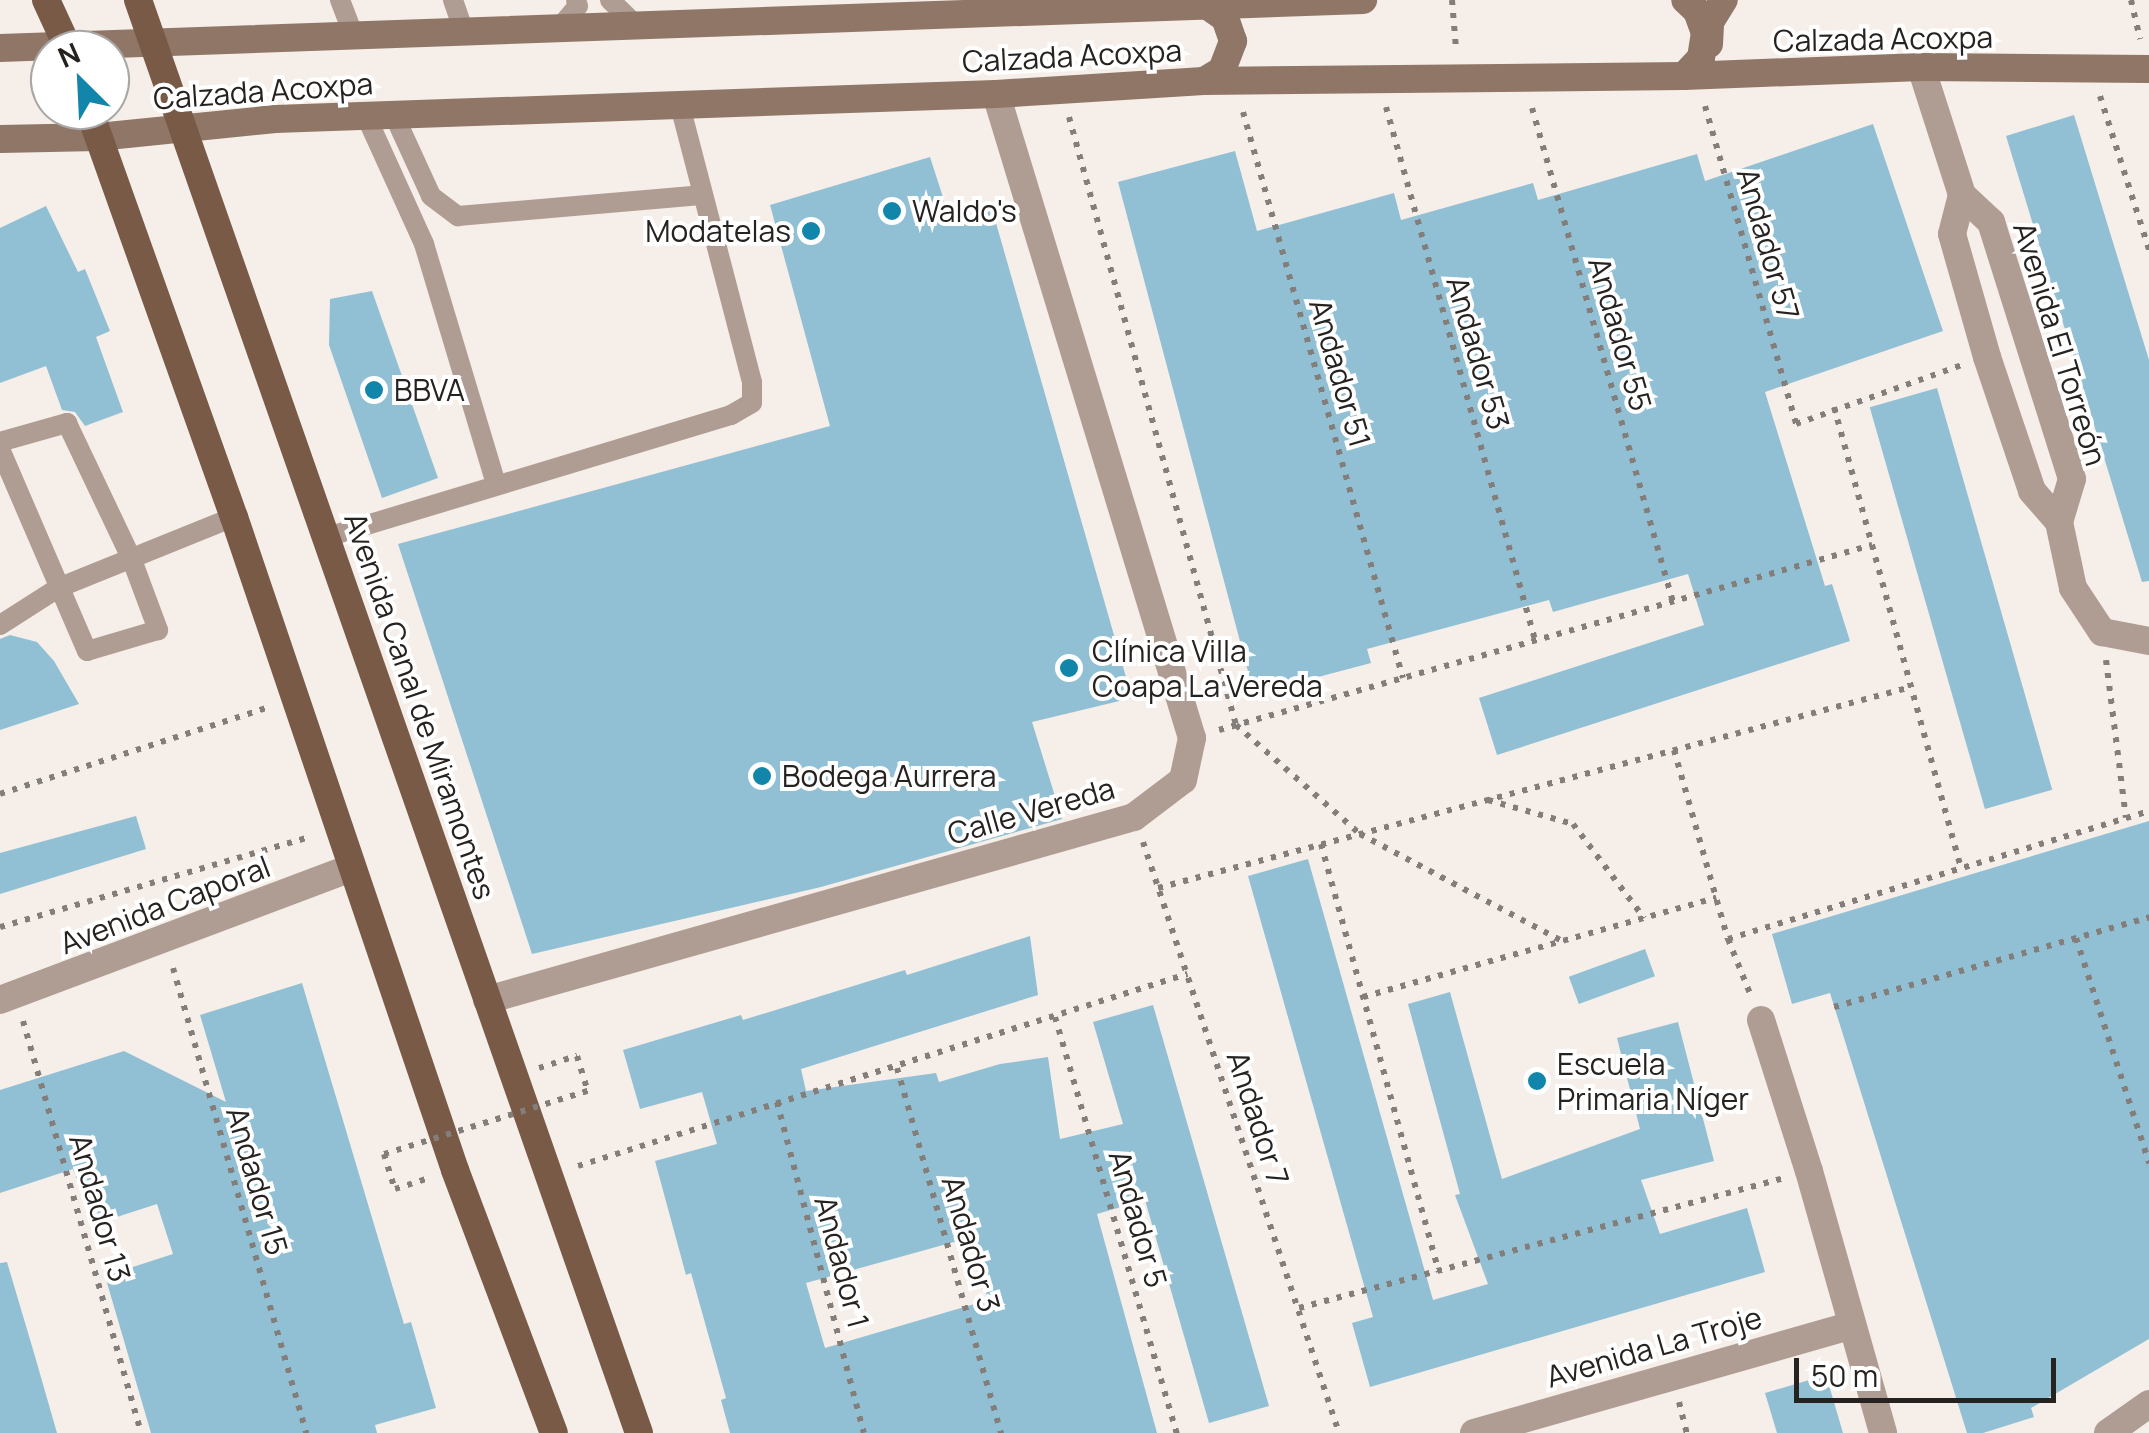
<!DOCTYPE html>
<html>
<head>
<meta charset="utf-8">
<style>
	body { margin:0 }
	#map { position:relative; width:2149px; height:1433px; overflow:hidden; background:#f6eee9; font-family:Manrope,sans-serif }
	div>[style] { position:absolute }
	.building>* { inset:0; background:#91c0d5; transform-origin:0 0 }
	.path>* { height:6px; margin-top:-3px; transform-origin:0; background:repeating-linear-gradient(90deg,#847e7b 0 5px,transparent 0 13px) }
	.service>* { height:20px; margin:-10px; padding:0 10px; transform-origin:10px; border-radius:10px; background:#af9d93 }
	.minor>* { height:28px; margin:-14px; padding:0 14px; transform-origin:14px; border-radius:14px; background:#af9d93 }
	.secondary>* { height:28px; margin:-14px; padding:0 14px; transform-origin:14px; border-radius:14px; background:#8f7666 }
	.primary>* { height:28px; margin:-14px; padding:0 14px; transform-origin:14px; border-radius:14px; background:#785a47 }
	.path-bridge>* { height:6px; margin-top:-3px; transform-origin:0; background:repeating-linear-gradient(90deg,#847e7b 0 5px,transparent 0 13px) }
	.dots>* { width:28px; height:28px; translate:-50% -50%; box-sizing:border-box; border:5px solid #fff; border-radius:50% }
	span { translate:-50% -50%; white-space:nowrap; text-align:center; line-height:1.15; -webkit-text-stroke:8px #fff; paint-order:stroke }
	.street-label { font-size:30px; color:#252220 }
	.poi-label { font-size:30px; color:#252220 }
	.left { translate:0 -50%; text-align:left }
	.right { translate:-100% -50%; text-align:right }
	.north { position:absolute; left:30px; top:30px; width:100px; height:100px; box-sizing:border-box; background:#fff; border:2px solid #a8a7a6; border-radius:50%; rotate:336deg; font-size:28px; font-weight:700; line-height:40px; text-align:center; color:#252220 }
	.north::after { content:''; display:block; margin:auto; width:35px; height:45px; background:#1185aa; clip-path:polygon(50% 0,100% 100%,50% 72%,0 100%) }
	.scale { position:absolute; left:1794px; top:1358px; width:262px; height:45px; box-sizing:border-box; border:5px solid #252220; border-top:0; padding-left:12px; font-size:30px; line-height:35px; white-space:nowrap; color:#252220; -webkit-text-stroke:8px #fff; paint-order:stroke }
</style>
</head>
<body>
<div id="map">
	<div class="building">
		<div style="clip-path:polygon(2074px 115px,2149px 360px,2149px 581px,2142px 582px,2006px 136px)"></div>
		<div style="clip-path:polygon(1873px 124px,1943px 331px,1765px 392px,1825px 586px,1832px 584px,1850px 641px,1497px 755px,1479px 698px,1704px 625px,1688px 574px,1553px 612px,1549px 600px,1367px 649px,1371px 663px,1254px 694px,1118px 182px,1235px 151px,1257px 231px,1394px 193px,1401px 220px,1533px 183px,1538px 200px,1697px 154px,1705px 181px)"></div>
		<div style="clip-path:polygon(930px 157px,952px 225px,992px 209px,1132px 698px,1032px 722px,1062px 819px,821px 887px,532px 954px,398px 544px,830px 426px,770px 205px)"></div>
		<div style="clip-path:polygon(46px 206px,78px 272px,85px 269px,110px 331px,96px 337px,123px 412px,85px 426px,75px 412px,62px 410px,46px 366px,0 383px,0 228px)"></div>
		<div style="clip-path:polygon(372px 291px,438px 478px,382px 498px,329px 345px,330px 299px)"></div>
		<div style="left:1937px;top:388px;width:418px;height:70px;rotate:74deg"></div>
		<div style="clip-path:polygon(10px 635px,37px 642px,54px 661px,79px 704px,0 730px,0 639px)"></div>
		<div style="clip-path:polygon(136px 816px,146px 849px,0 894px,0 853px)"></div>
		<div style="clip-path:polygon(2149px 821px,2149px 1339px,2031px 1408px,2034px 1417px,1983px 1433px,1967px 1433px,1830px 993px,1792px 1004px,1772px 934px)"></div>
		<div style="clip-path:polygon(1308px 859px,1433px 1300px,1488px 1284px,1455px 1195px,1460px 1194px,1408px 1004px,1450px 992px,1502px 1179px,1640px 1129px,1617px 1038px,1678px 1022px,1714px 1161px,1641px 1180px,1660px 1234px,1747px 1208px,1765px 1272px,1370px 1387px,1352px 1323px,1373px 1317px,1248px 876px)"></div>
		<div style="clip-path:polygon(evenodd,1030px 936px,1038px 995px,801px 1069px,806px 1091px,936px 1073px,939px 1082px,1000px 1064px,1048px 1057px,1060px 1139px,1123px 1124px,1093px 1022px,1153px 1005px,1269px 1406px,1209px 1423px,1145px 1200px,1097px 1214px,1157px 1433px,730px 1433px,721px 1400px,726px 1398px,691px 1273px,686px 1275px,655px 1161px,717px 1144px,702px 1092px,640px 1109px,623px 1050px,741px 1015px,743px 1020px,905px 970px,907px 975px,1030px 936px,972px 1237px,988px 1300px,825px 1348px,806px 1283px,972px 1237px)"></div>
		<div style="left:1645px;top:949px;width:29px;height:81px;rotate:70deg"></div>
		<div style="clip-path:polygon(302px 983px,393px 1288px,404px 1324px,411px 1322px,436px 1408px,375px 1425px,377px 1433px,151px 1433px,105px 1276px,173px 1254px,157px 1204px,92px 1225px,73px 1169px,0 1193px,0 1090px,124px 1051px,226px 1102px,200px 1015px)"></div>
		<div style="clip-path:polygon(7px 1262px,34px 1353px,57px 1433px,0 1433px,0 1263px)"></div>
		<div style="clip-path:polygon(1826px 1375px,1843px 1433px,1777px 1433px,1765px 1393px)"></div>
	</div>
	<div class="path">
		<div style="left:1452px;top:0;width:49px;rotate:85.3deg"></div>
		<div style="left:2131px;top:0;width:40px;rotate:77deg"></div>
		<div style="left:2100px;top:96px;width:162px;rotate:72.3deg"></div>
		<div style="left:1705px;top:106px;width:331px;rotate:74deg"></div>
		<div style="left:1796px;top:424px;width:176px;rotate:-19.6deg"></div>
		<div style="left:1386px;top:107px;width:553px;rotate:74.38deg"></div>
		<div style="left:1532px;top:108px;width:514px;rotate:74.07deg"></div>
		<div style="left:1243px;top:112px;width:588px;rotate:74.22deg"></div>
		<div style="left:1069px;top:117px;width:631px;rotate:74.64deg"></div>
		<div style="left:1236px;top:725px;width:165px;rotate:41.3deg"></div>
		<div style="left:1360px;top:834px;width:229px;rotate:27.9deg"></div>
		<div style="left:1834px;top:407px;width:478px;rotate:74.6deg"></div>
		<div style="left:2106px;top:660px;width:159px;rotate:82.8deg"></div>
		<div style="left:1219px;top:730px;width:679px;rotate:-15.82deg"></div>
		<div style="left:1674px;top:750px;width:197px;rotate:74.1deg"></div>
		<div style="left:1728px;top:939px;width:61px;rotate:68deg"></div>
		<div style="left:0;top:794px;width:281px;rotate:-17.9deg"></div>
		<div style="left:1488px;top:800px;width:88px;rotate:15.8deg"></div>
		<div style="left:1573px;top:824px;width:118px;rotate:52.9deg"></div>
		<div style="left:1143px;top:842px;width:623px;rotate:71.65deg"></div>
		<div style="left:1321px;top:844px;width:444px;rotate:74.6deg"></div>
		<div style="left:1158px;top:888px;width:779px;rotate:-14.95deg"></div>
		<div style="left:0;top:927px;width:323px;rotate:-16.2deg"></div>
		<div style="left:2076px;top:938px;width:237px;rotate:72deg"></div>
		<div style="left:1728px;top:939px;width:440px;rotate:-16.9deg"></div>
		<div style="left:173px;top:968px;width:484px;rotate:74deg"></div>
		<div style="left:1363px;top:997px;width:367px;rotate:-15.7deg"></div>
		<div style="left:1834px;top:1007px;width:328px;rotate:-15.9deg"></div>
		<div style="left:1055px;top:1017px;width:434px;rotate:73.7deg"></div>
		<div style="left:23px;top:1021px;width:429px;rotate:74deg"></div>
		<div style="left:539px;top:1068px;width:40px;rotate:-18deg"></div>
		<div style="left:577px;top:1056px;width:37px;rotate:73deg"></div>
		<div style="left:897px;top:1068px;width:380px;rotate:74.1deg"></div>
		<div style="left:777px;top:1102px;width:342px;rotate:75.3deg"></div>
		<div style="left:384px;top:1154px;width:37px;rotate:73deg"></div>
		<div style="left:395px;top:1189px;width:33px;rotate:-18deg"></div>
		<div style="left:578px;top:1166px;width:639px;rotate:-17.5deg"></div>
		<div style="left:1299px;top:1308px;width:502px;rotate:-15deg"></div>
		<div style="left:1679px;top:1402px;width:32px;rotate:76deg"></div>
	</div>
	<div class="service">
		<div style="left:340px;top:0;width:40px;rotate:69deg"></div>
		<div style="left:453px;top:0;width:31px;rotate:71deg"></div>
		<div style="left:610px;top:0;width:33px;rotate:44deg"></div>
		<div style="left:561px;top:26px;width:26px;rotate:-50deg"></div>
		<div style="left:578px;top:6px;width:6px;rotate:-108deg"></div>
		<div style="left:394px;top:115px;width:89px;rotate:65.4deg"></div>
		<div style="left:431px;top:196px;width:34px;rotate:37deg"></div>
		<div style="left:458px;top:216px;width:244px;rotate:-4.9deg"></div>
		<div style="left:366px;top:116px;width:141px;rotate:65.6deg"></div>
		<div style="left:424px;top:244px;width:251px;rotate:73.3deg"></div>
		<div style="left:0;top:442px;width:70px;rotate:-15.8deg"></div>
		<div style="left:67px;top:423px;width:152px;rotate:64.6deg"></div>
		<div style="left:132px;top:560px;width:75px;rotate:69.6deg"></div>
		<div style="left:158px;top:630px;width:74px;rotate:163.5deg"></div>
		<div style="left:87px;top:651px;width:220px;rotate:-113.3deg"></div>
		<div style="left:327px;top:537px;width:422px;rotate:-16.8deg"></div>
		<div style="left:731px;top:415px;width:24px;rotate:-30deg"></div>
		<div style="left:752px;top:403px;width:21px;rotate:-90deg"></div>
		<div style="left:752px;top:382px;width:285px;rotate:-104.6deg"></div>
		<div style="left:0;top:625px;width:69px;rotate:-32.5deg"></div>
		<div style="left:58px;top:588px;width:190px;rotate:-22deg"></div>
	</div>
	<div class="minor">
		<div style="left:1921px;top:67px;width:134px;rotate:72.2deg"></div>
		<div style="left:1962px;top:195px;width:40px;rotate:43deg"></div>
		<div style="left:1991px;top:222px;width:269px;rotate:72.5deg"></div>
		<div style="left:2072px;top:479px;width:45px;rotate:106.8deg"></div>
		<div style="left:2059px;top:522px;width:67px;rotate:78deg"></div>
		<div style="left:2073px;top:588px;width:53px;rotate:56.6deg"></div>
		<div style="left:2102px;top:632px;width:48px;rotate:10.8deg"></div>
		<div style="left:1962px;top:195px;width:40px;rotate:104.4deg"></div>
		<div style="left:1952px;top:234px;width:128px;rotate:74.1deg"></div>
		<div style="left:1987px;top:357px;width:141px;rotate:71.4deg"></div>
		<div style="left:2032px;top:491px;width:41px;rotate:48.9deg"></div>
		<div style="left:0;top:1000px;width:376px;rotate:-20.6deg"></div>
		<div style="left:487px;top:1000px;width:672px;rotate:-15.79deg"></div>
		<div style="left:1134px;top:817px;width:61px;rotate:-37.1deg"></div>
		<div style="left:1183px;top:780px;width:43px;rotate:-77.9deg"></div>
		<div style="left:1192px;top:738px;width:673px;rotate:-106.93deg"></div>
		<div style="left:1761px;top:1020px;width:158px;rotate:72.4deg"></div>
		<div style="left:1809px;top:1171px;width:272px;rotate:74.2deg"></div>
		<div style="left:1474px;top:1433px;width:393px;rotate:-15.9deg"></div>
		<div style="left:2108px;top:1433px;width:50px;rotate:-35.3deg"></div>
	</div>
	<div class="secondary">
		<div style="left:1709px;top:44px;width:22px;rotate:-87deg"></div>
		<div style="left:1710px;top:22px;width:26px;rotate:-58deg"></div>
		<div style="left:0;top:48px;width:1364px;rotate:-2.02deg"></div>
		<div style="left:1684px;top:76px;width:25px;rotate:-47deg"></div>
		<div style="left:1701px;top:58px;width:25px;rotate:-81deg"></div>
		<div style="left:1705px;top:33px;width:23px;rotate:-110deg"></div>
		<div style="left:1697px;top:11px;width:16px;rotate:-137deg"></div>
		<div style="left:1204px;top:81px;width:21px;rotate:-31deg"></div>
		<div style="left:1222px;top:70px;width:31px;rotate:-69deg"></div>
		<div style="left:1233px;top:41px;width:24px;rotate:-109deg"></div>
		<div style="left:1225px;top:18px;width:24px;rotate:-145deg"></div>
		<div style="left:0;top:139px;width:98px;rotate:-1.2deg"></div>
		<div style="left:98px;top:137px;width:178px;rotate:-5.8deg"></div>
		<div style="left:275px;top:119px;width:721px;rotate:-1.99deg"></div>
		<div style="left:996px;top:94px;width:208px;rotate:-3.6deg"></div>
		<div style="left:1204px;top:81px;width:480px;rotate:-0.6deg"></div>
		<div style="left:1684px;top:76px;width:237px;rotate:-2.2deg"></div>
		<div style="left:1921px;top:67px;width:228px;rotate:0.5deg"></div>
	</div>
	<div class="primary">
		<div style="left:46px;top:0;width:55px;rotate:65.3deg"></div>
		<div style="left:138px;top:0;width:1518px;rotate:70.73deg"></div>
		<div style="left:89px;top:110px;width:432px;rotate:70.4deg"></div>
		<div style="left:234px;top:517px;width:689px;rotate:71.3deg"></div>
		<div style="left:455px;top:1170px;width:281px;rotate:69.4deg"></div>
	</div>
	<div class="path-bridge">
		<div style="left:384px;top:1154px;width:214px;rotate:-17.2deg"></div>
	</div>
	<div class="dots">
		<div style="left:892px;top:211px;background:#1185aa"></div>
		<div style="left:811px;top:231px;background:#1185aa"></div>
		<div style="left:374px;top:390px;background:#1185aa"></div>
		<div style="left:1069px;top:668px;background:#1185aa"></div>
		<div style="left:762px;top:776px;background:#1185aa"></div>
		<div style="left:1537px;top:1081px;background:#1185aa"></div>
	</div>
	<div class="street-label">
		<span style="left:1883px;top:39px;rotate:-1deg">Calzada Acoxpa</span>
		<span style="left:1072px;top:56px;rotate:-3deg">Calzada Acoxpa</span>
		<span style="left:263px;top:91px;rotate:-4deg">Calzada Acoxpa</span>
		<span style="left:1768px;top:244px;rotate:74deg">Andador 57</span>
		<span style="left:1620px;top:334px;rotate:74deg">Andador 55</span>
		<span style="left:2060px;top:344px;rotate:73deg">Avenida El Torreón</span>
		<span style="left:1478px;top:353px;rotate:74deg">Andador 53</span>
		<span style="left:1340px;top:373px;rotate:74deg">Andador 51</span>
		<span style="left:420px;top:706px;rotate:71deg">Avenida Canal de Miramontes</span>
		<span style="left:1031px;top:811px;rotate:-16deg">Calle Vereda</span>
		<span style="left:165px;top:905px;rotate:-21deg">Avenida Caporal</span>
		<span style="left:1258px;top:1118px;rotate:72deg">Andador 7</span>
		<span style="left:257px;top:1181px;rotate:74deg">Andador 15</span>
		<span style="left:100px;top:1208px;rotate:74deg">Andador 13</span>
		<span style="left:1138px;top:1219px;rotate:74deg">Andador 5</span>
		<span style="left:971px;top:1244px;rotate:74deg">Andador 3</span>
		<span style="left:842px;top:1262px;rotate:75deg">Andador 1</span>
		<span style="left:1654px;top:1347px;rotate:-16deg">Avenida La Troje</span>
	</div>
	<div class="poi-label">
		<span class="left" style="left:912px;top:211px">Waldo's</span>
		<span class="right" style="left:791px;top:231px">Modatelas</span>
		<span class="left" style="left:394px;top:390px">BBVA</span>
		<span class="left" style="left:1092px;top:668px">Clínica Villa<br>Coapa La Vereda</span>
		<span class="left" style="left:782px;top:776px">Bodega Aurrera</span>
		<span class="left" style="left:1557px;top:1081px">Escuela<br>Primaria Níger</span>
	</div>
	<div class="north">N</div>
	<div class="scale">50 m</div>
</div>
</body>
</html>
